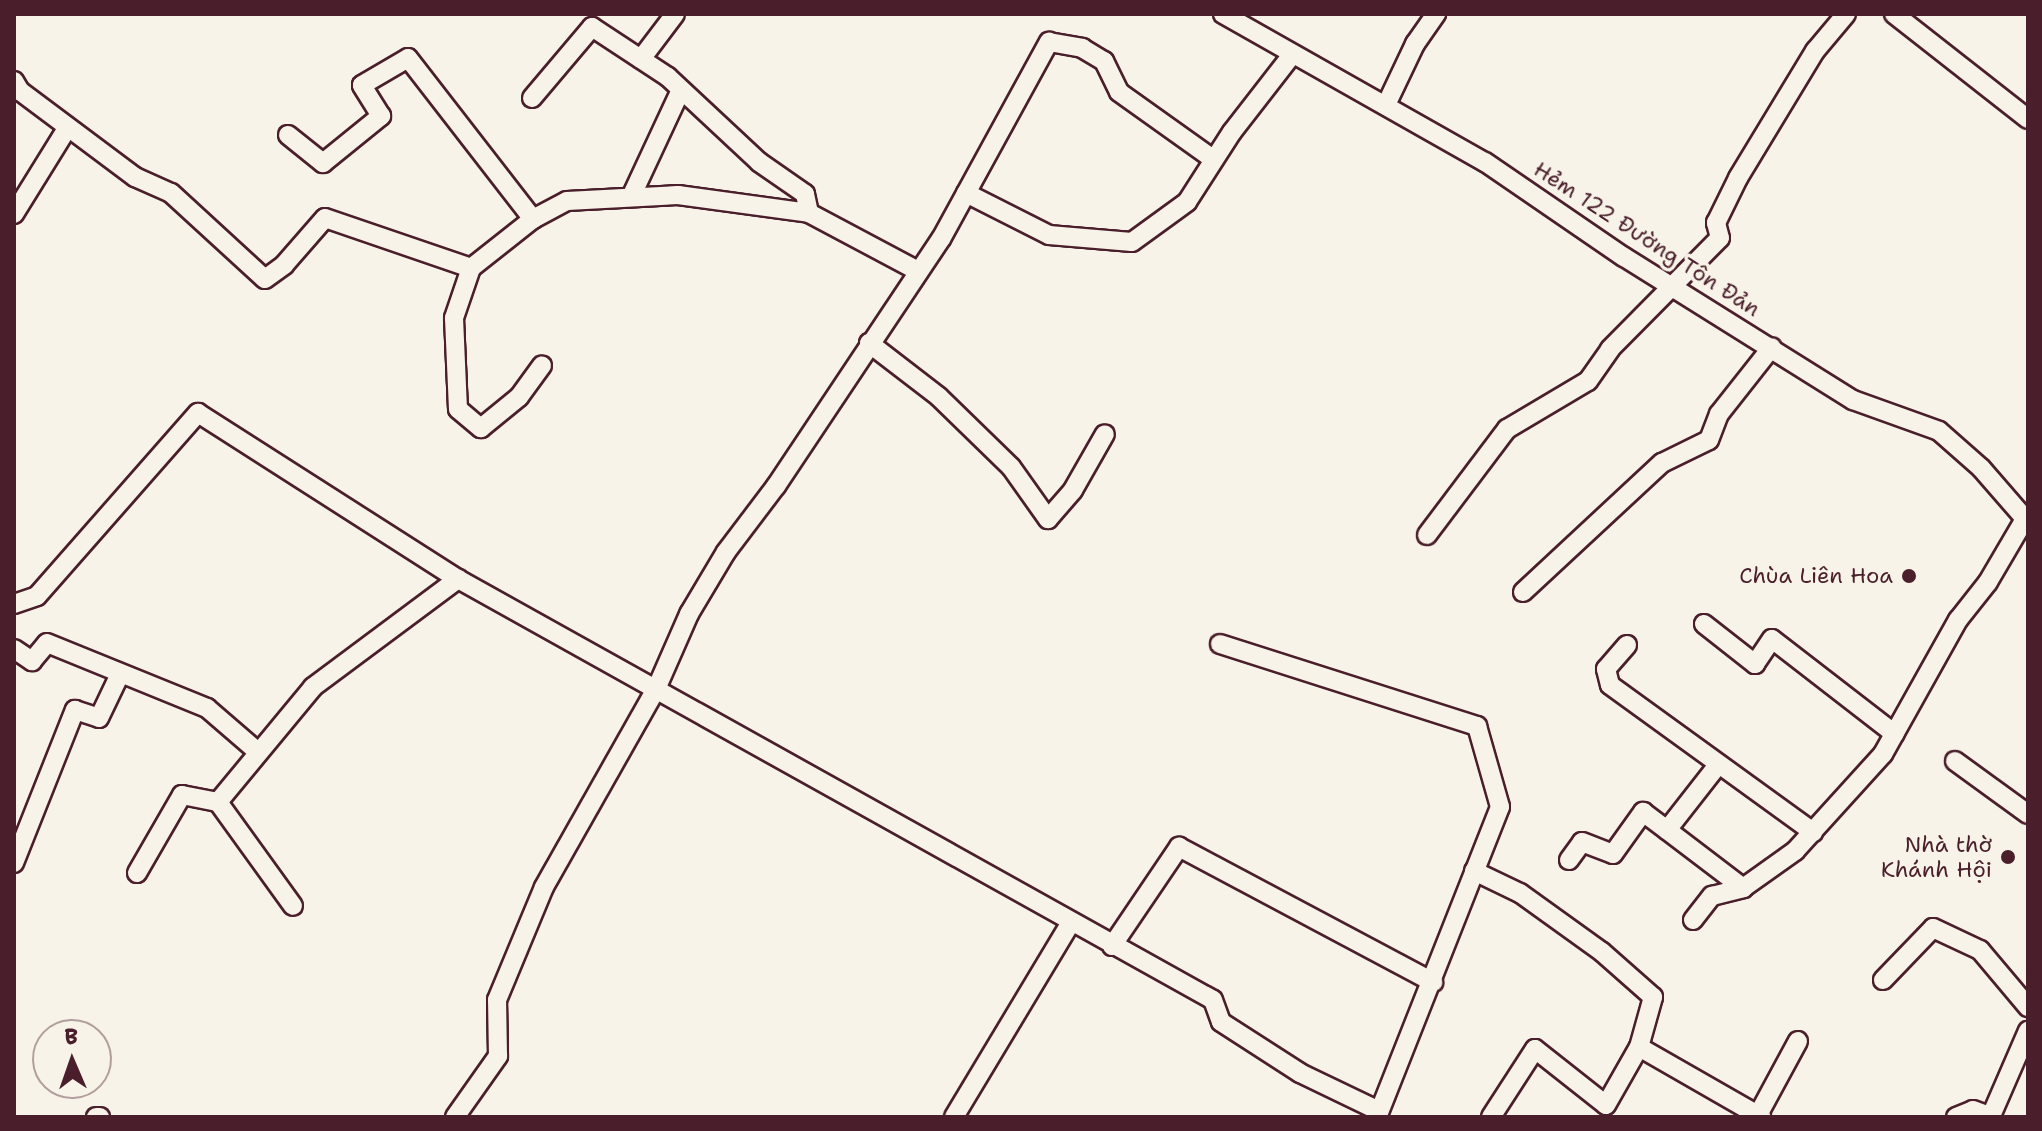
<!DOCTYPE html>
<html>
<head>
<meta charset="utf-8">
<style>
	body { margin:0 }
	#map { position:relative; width:2042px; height:1131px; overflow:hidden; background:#f7f3e8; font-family:"Shantell Sans",sans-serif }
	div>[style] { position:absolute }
	.roads { filter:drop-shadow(2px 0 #4a1f2b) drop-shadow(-2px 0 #4a1f2b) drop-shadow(0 2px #4a1f2b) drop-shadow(0 -2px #4a1f2b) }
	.lane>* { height:18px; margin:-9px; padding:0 9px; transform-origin:9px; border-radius:9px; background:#f7f3e8 }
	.dots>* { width:22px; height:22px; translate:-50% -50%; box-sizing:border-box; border:4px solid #f7f3e8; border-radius:50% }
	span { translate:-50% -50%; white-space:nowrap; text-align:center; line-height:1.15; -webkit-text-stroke:7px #f7f3e8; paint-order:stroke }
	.street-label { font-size:22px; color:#4a1f2b }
	.poi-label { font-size:22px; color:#4a1f2b }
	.right { translate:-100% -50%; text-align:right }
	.frame { position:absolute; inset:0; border:16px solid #4a1f2b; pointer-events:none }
	.north { position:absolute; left:32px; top:1019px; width:80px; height:80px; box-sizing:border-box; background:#f7f3e8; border:2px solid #b29e9c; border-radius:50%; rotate:358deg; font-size:22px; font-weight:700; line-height:32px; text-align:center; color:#4a1f2b }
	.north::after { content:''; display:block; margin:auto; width:28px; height:36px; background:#4a1f2b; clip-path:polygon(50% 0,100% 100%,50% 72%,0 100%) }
</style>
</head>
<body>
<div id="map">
	<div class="roads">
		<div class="lane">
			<div style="left:1223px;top:14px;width:301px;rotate:29.5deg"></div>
			<div style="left:1485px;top:162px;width:168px;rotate:34.4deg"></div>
			<div style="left:1624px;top:257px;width:270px;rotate:32deg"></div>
			<div style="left:1853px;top:400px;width:91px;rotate:19.8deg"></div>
			<div style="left:1939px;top:431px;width:56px;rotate:41.4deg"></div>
			<div style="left:1981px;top:468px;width:72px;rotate:49deg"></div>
			<div style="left:1894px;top:14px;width:170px;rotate:38.1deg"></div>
			<div style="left:641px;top:59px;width:56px;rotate:-52.9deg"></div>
			<div style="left:14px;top:81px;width:12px;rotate:59deg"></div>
			<div style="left:20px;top:91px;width:144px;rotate:36.8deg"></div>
			<div style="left:135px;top:177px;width:39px;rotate:24deg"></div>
			<div style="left:171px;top:193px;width:127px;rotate:42.5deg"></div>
			<div style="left:265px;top:279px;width:24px;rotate:-36deg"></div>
			<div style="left:284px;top:265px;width:62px;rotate:-48.9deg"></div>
			<div style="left:325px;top:218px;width:154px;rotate:18.9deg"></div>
			<div style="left:471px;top:268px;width:79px;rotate:-38.3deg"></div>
			<div style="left:533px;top:219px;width:38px;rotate:-28deg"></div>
			<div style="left:567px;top:201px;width:111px;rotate:-3.1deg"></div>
			<div style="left:678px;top:195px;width:132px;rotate:7.8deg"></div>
			<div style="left:809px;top:213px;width:123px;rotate:28deg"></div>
			<div style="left:532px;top:98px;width:93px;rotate:-49.8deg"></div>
			<div style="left:592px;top:27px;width:91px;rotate:33.3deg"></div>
			<div style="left:668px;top:77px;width:125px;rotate:43deg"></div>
			<div style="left:759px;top:162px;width:56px;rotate:34.8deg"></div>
			<div style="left:805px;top:194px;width:19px;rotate:78deg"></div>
			<div style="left:1386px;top:105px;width:68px;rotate:-64.6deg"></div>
			<div style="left:1415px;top:44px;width:37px;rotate:-55deg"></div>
			<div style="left:288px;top:135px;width:45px;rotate:38.7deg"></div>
			<div style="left:323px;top:163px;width:75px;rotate:-39deg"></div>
			<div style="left:381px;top:116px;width:36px;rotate:-122deg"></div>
			<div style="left:362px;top:85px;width:53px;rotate:-30.4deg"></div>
			<div style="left:408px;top:58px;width:204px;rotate:52.2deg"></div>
			<div style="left:966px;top:193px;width:93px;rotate:26.8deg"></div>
			<div style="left:1049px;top:235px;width:83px;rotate:4.8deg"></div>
			<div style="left:1132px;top:242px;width:68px;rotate:-36deg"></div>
			<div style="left:1187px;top:202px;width:83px;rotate:-57.3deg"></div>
			<div style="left:1232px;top:132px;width:96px;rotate:-52.2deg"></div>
			<div style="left:631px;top:197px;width:118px;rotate:-65deg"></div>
			<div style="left:14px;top:214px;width:102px;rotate:-58.2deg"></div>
			<div style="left:471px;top:268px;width:53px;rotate:108.8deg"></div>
			<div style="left:454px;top:318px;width:91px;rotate:87.5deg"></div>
			<div style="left:458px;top:409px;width:30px;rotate:40deg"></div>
			<div style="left:481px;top:428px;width:49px;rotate:-39.2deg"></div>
			<div style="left:519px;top:397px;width:39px;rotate:-54deg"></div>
			<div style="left:869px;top:343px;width:88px;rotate:37.6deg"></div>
			<div style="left:939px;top:397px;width:100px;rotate:44.2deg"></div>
			<div style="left:1011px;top:467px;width:64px;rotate:54.6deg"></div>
			<div style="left:1048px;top:519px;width:38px;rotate:-49deg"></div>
			<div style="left:1073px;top:490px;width:64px;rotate:-60.3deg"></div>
			<div style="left:1427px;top:535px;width:133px;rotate:-53deg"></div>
			<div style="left:1507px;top:429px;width:94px;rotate:-30.7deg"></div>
			<div style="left:1588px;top:381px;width:39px;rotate:-55deg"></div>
			<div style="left:1610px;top:349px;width:156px;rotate:-45.3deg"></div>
			<div style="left:1720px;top:238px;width:16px;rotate:-105deg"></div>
			<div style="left:1716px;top:223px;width:50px;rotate:-63.9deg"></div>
			<div style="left:1738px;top:178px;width:149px;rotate:-58.8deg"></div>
			<div style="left:1815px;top:51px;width:48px;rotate:-50deg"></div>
			<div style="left:1523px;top:592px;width:190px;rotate:-42.9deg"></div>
			<div style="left:1662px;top:463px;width:52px;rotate:-26.1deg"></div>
			<div style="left:1709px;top:440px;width:28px;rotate:-69deg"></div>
			<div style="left:1719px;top:414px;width:85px;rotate:-51.7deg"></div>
			<div style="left:14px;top:604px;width:24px;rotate:-19deg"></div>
			<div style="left:37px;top:596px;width:244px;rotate:-48.7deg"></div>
			<div style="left:198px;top:413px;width:308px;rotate:32.6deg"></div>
			<div style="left:458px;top:579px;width:864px;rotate:29.14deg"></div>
			<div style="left:1213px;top:1000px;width:23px;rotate:70deg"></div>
			<div style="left:1221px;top:1022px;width:94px;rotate:32.8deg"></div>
			<div style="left:1300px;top:1073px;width:88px;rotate:25.7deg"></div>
			<div style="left:1704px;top:624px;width:65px;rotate:38.1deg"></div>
			<div style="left:1755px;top:664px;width:30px;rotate:-56deg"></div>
			<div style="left:1772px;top:639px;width:155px;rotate:37.7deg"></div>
			<div style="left:1220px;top:644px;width:270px;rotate:17.7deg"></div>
			<div style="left:1477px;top:726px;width:84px;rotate:74.1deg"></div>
			<div style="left:1500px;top:807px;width:334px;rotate:111.6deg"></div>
			<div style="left:1627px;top:645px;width:32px;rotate:131deg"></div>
			<div style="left:1606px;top:669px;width:16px;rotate:76deg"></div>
			<div style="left:1610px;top:685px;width:251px;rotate:35.9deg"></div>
			<div style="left:14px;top:649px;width:22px;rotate:34deg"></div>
			<div style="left:32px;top:661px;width:23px;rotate:-50deg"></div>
			<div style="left:47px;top:643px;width:173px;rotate:22.1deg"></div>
			<div style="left:207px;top:708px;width:67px;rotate:40.8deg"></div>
			<div style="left:1955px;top:761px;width:90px;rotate:36deg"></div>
			<div style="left:218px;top:802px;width:128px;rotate:54.2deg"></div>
			<div style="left:1667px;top:830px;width:96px;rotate:37.3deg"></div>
			<div style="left:1569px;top:860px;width:22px;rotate:-54deg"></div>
			<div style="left:1582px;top:842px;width:33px;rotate:21deg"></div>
			<div style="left:1613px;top:854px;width:52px;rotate:-54.5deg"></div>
			<div style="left:1643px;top:812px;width:30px;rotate:37deg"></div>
			<div style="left:1667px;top:830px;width:81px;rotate:-52deg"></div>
			<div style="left:14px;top:863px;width:165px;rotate:-68.3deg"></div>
			<div style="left:75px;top:710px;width:25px;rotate:18deg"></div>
			<div style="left:99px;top:718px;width:49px;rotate:-64.5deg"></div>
			<div style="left:1474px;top:871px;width:51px;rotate:25.6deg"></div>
			<div style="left:1520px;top:893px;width:101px;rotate:35.7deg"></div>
			<div style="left:1602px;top:952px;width:68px;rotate:41.4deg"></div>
			<div style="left:1653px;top:997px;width:52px;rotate:105.6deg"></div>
			<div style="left:1639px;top:1047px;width:141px;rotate:29.8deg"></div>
			<div style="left:137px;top:873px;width:90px;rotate:-60deg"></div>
			<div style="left:182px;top:795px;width:37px;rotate:11deg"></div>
			<div style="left:218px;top:802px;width:149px;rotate:-50.4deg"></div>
			<div style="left:313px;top:687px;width:181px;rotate:-36.7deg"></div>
			<div style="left:1693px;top:920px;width:31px;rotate:-52deg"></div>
			<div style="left:1712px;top:896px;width:32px;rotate:-14deg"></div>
			<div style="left:1743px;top:888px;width:64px;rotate:-35.4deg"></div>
			<div style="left:1795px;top:851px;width:131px;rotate:-47.8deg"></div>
			<div style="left:1883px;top:754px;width:154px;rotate:-60.8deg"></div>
			<div style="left:1958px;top:620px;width:48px;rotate:-51.7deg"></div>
			<div style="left:1988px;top:582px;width:73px;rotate:-59.6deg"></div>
			<div style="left:1112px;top:946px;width:120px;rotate:-55.9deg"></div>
			<div style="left:1179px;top:847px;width:288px;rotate:28deg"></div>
			<div style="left:1883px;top:980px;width:72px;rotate:-46.1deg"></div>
			<div style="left:1933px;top:928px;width:52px;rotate:25.1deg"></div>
			<div style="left:1980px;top:950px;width:75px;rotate:49.9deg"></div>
			<div style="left:1758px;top:1115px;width:84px;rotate:-61.6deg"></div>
			<div style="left:1991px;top:1116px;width:93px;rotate:-66.5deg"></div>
			<div style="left:96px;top:1117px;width:4px"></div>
			<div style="left:455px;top:1117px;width:75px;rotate:-54.8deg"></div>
			<div style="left:498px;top:1056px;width:56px;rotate:-91deg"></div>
			<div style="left:497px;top:1000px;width:122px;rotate:-67.4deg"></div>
			<div style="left:544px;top:887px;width:230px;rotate:-60.5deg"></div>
			<div style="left:657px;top:687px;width:80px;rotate:-66.3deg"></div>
			<div style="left:689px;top:614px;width:72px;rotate:-59.2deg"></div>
			<div style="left:726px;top:552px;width:83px;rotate:-52.9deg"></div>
			<div style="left:776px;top:486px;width:297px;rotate:-56.3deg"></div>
			<div style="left:941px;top:239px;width:225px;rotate:-61.3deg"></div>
			<div style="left:1049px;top:42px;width:34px;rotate:10deg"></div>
			<div style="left:1082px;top:48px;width:26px;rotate:31deg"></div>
			<div style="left:1104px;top:61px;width:34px;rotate:64deg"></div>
			<div style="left:1119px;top:92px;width:115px;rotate:35.5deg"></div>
			<div style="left:954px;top:1117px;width:225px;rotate:-59deg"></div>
			<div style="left:1491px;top:1117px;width:81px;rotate:-57.1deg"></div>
			<div style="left:1535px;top:1049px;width:90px;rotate:38.3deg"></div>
			<div style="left:1606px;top:1105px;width:67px;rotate:-60.4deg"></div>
			<div style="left:1956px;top:1117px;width:18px;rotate:-22deg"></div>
			<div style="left:1973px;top:1110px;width:20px;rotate:20deg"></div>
		</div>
	</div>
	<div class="dots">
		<div style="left:1909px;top:576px;background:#4a1f2b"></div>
		<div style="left:2008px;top:857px;background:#4a1f2b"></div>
	</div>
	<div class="street-label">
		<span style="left:1647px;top:239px;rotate:33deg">Hẻm 122 Đường Tôn Đản</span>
	</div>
	<div class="poi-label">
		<span class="right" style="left:1893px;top:576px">Chùa Liên Hoa</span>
		<span class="right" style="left:1992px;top:857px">Nhà thờ<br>Khánh Hội</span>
	</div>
	<div class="frame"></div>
	<div class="north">B</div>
</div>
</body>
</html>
